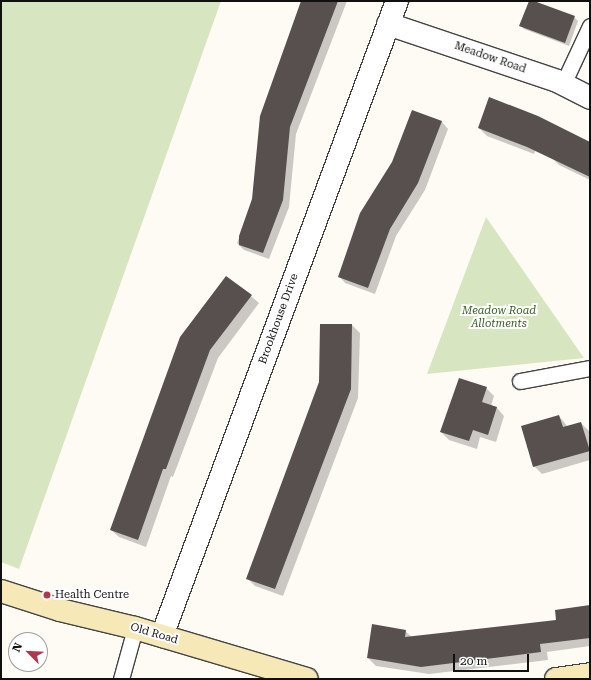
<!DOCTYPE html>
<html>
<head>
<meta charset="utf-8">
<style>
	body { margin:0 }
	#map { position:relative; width:591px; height:680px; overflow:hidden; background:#fefbf5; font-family:"Roboto Serif",serif }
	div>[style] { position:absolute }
	.green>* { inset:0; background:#d8e5c1 }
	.shadow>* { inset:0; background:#0003 }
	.building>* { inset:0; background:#58504e }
	.roads { filter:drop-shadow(1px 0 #434343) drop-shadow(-1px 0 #434343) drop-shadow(0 1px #434343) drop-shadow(0 -1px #434343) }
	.lane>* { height:15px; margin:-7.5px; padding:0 7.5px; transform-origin:7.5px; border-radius:7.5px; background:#fff }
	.street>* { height:22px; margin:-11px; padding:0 11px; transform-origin:11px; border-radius:11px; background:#fff }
	.secondary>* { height:22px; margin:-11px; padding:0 11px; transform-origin:11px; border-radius:11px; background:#f6e8b7 }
	.dots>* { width:11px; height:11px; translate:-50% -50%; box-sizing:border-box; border:2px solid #fff; border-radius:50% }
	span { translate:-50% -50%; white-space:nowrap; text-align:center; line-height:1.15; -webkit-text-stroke:4px #fff; paint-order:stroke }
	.street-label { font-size:11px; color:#101010 }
	.park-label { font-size:11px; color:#3a6127; font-style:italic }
	.poi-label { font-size:11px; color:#101010 }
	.left { translate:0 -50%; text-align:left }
	.frame { position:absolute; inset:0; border:2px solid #101010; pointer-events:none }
	.north { position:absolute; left:8px; top:632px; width:40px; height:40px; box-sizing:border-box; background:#fff; border:1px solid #9f9f9f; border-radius:50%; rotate:294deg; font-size:11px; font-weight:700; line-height:16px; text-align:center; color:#101010 }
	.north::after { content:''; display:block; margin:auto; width:14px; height:18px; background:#b1374b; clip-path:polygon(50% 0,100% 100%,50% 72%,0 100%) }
	.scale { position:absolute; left:453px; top:654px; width:76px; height:18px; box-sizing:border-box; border:2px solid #101010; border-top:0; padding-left:5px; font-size:12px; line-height:14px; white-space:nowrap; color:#101010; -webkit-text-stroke:3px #fff; paint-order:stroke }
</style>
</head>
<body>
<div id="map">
	<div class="green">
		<div style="clip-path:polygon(1px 1px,221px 1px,19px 569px,1px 562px)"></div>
		<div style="clip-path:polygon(486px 217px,584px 358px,427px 374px)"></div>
	</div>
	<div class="shadow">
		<div style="clip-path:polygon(303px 1px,347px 1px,296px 134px,289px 207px,269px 259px,244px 250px,237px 243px,253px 199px)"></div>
		<div style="clip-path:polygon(530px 1px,574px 17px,578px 21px,569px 46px,524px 29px,520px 25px)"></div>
		<div style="clip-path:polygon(413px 111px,442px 122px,448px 129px,425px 190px,396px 236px,375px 294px,345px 283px,339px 276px,393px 163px)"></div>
		<div style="clip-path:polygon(545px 124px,534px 154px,487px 136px,479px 128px)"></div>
		<div style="clip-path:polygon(590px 143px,590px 180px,559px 165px,551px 157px)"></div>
		<div style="clip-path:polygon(251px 296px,259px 303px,218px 358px,173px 477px,171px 476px,146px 547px,119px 537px,111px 530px,181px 337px)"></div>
		<div style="clip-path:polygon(352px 325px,360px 333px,358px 398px,283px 596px,255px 586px,247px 578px)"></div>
		<div style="clip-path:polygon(486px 388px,494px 396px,491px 406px,497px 408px,504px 416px,496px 442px,480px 437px,477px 449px,449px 440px,441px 432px)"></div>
		<div style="clip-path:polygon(559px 416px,568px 427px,581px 423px,589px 431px,590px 460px,542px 474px,534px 466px)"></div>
		<div style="clip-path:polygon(590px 606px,590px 646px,547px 652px,548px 660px,429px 674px,376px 666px,368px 658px,405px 631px,412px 637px,558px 621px)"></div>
	</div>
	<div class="building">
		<div style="clip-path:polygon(301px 1px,338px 1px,290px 127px,283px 200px,263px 253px,239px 245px,239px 236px,252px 199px,260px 116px)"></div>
		<div style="clip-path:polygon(529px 1px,534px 1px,575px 16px,565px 43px,519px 26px)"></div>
		<div style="clip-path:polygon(489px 97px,538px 116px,590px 142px,590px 177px,527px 147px,478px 128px)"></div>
		<div style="clip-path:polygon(412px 110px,442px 121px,418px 183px,390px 229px,368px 288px,338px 277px,360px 213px,392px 162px)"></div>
		<div style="clip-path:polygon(226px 276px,252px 295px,210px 350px,166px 469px,163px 469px,138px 540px,110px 530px,180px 337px)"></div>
		<div style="clip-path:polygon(320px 324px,352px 324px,351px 389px,275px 589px,246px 579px,319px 382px)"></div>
		<div style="clip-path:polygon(459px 378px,487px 387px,482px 402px,497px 407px,488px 435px,473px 430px,469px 441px,440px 432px)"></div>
		<div style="clip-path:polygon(559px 415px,563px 427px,581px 422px,590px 451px,533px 467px,521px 426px)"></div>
		<div style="clip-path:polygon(590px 605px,590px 638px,540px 644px,541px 652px,421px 667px,367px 658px,372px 624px,406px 630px,405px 637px,556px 620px,555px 610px)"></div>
	</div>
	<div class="roads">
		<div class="lane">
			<div style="left:563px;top:84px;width:64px;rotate:-65deg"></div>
			<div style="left:520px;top:381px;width:71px;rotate:-10.5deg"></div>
			<div style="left:121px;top:679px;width:53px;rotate:-74.6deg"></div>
		</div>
		<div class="street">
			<div style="left:388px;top:24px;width:178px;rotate:18.6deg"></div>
			<div style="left:557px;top:81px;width:37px;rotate:27deg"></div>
			<div style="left:162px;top:636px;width:677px;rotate:-69.69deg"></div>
		</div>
		<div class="secondary">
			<div style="left:1px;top:591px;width:62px;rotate:17.9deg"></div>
			<div style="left:60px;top:610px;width:77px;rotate:13.5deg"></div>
			<div style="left:135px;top:628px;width:179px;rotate:16.5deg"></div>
			<div style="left:556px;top:679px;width:34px;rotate:-8deg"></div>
		</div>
	</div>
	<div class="dots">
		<div style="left:47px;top:595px;background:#b1374b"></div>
	</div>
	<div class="street-label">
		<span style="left:490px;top:58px;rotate:19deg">Meadow Road</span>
		<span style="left:279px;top:319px;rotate:-70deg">Brookhouse Drive</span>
		<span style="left:154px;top:634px;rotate:16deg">Old Road</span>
	</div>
	<div class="park-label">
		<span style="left:499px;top:318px">Meadow Road<br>Allotments</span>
	</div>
	<div class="poi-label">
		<span class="left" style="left:55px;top:595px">Health Centre</span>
	</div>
	<div class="frame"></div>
	<div class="north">N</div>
	<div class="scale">20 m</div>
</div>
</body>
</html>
